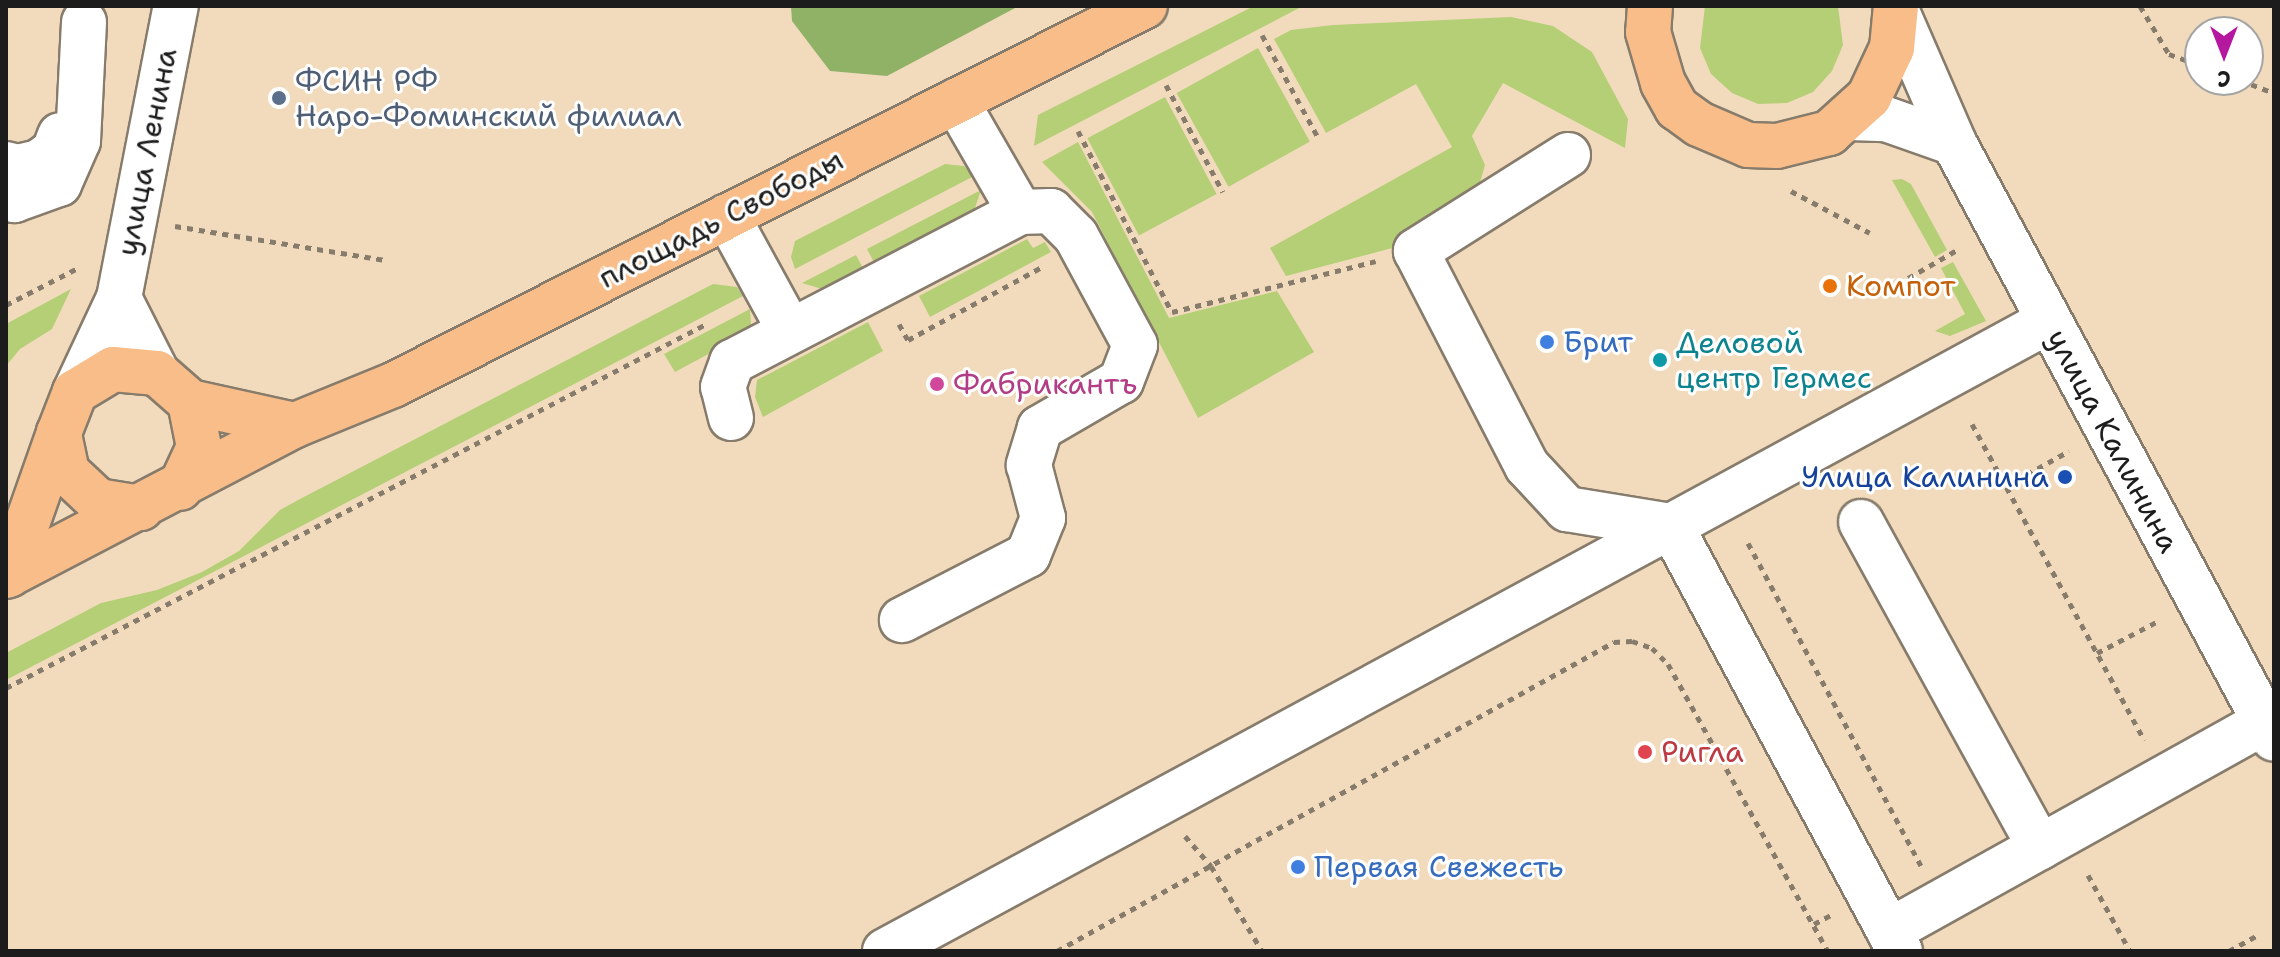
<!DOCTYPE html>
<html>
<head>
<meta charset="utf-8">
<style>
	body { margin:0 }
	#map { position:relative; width:2280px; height:957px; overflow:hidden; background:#f2dbbc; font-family:"Shantell Sans",sans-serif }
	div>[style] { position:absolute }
	.green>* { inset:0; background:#b4cf76; transform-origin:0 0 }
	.forest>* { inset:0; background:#8fb267 }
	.path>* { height:5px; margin-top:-2.5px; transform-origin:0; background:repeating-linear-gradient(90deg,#877c6c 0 6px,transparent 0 12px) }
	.roads { filter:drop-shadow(2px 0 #877c6c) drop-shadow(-2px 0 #877c6c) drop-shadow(0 2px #877c6c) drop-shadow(0 -2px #877c6c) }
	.minor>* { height:44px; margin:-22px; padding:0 22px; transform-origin:22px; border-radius:22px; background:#fff }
	.major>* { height:44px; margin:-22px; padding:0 22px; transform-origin:22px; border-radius:22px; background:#f8bd89 }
	.dots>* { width:22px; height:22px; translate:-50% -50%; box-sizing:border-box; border:4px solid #fff; border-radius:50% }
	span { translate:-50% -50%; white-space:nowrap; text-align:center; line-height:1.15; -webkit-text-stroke:6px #fff; paint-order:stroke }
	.service-label { font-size:30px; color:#4e5e75 }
	.left { translate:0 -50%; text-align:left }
	.street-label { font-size:30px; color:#1c1c1c }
	.food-label { font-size:30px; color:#c56008 }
	.shop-label { font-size:30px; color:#366cbe }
	.culture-label { font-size:30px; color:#0d838f }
	.hotel-label { font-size:30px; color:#b23c85 }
	.transit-label { font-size:30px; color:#164399 }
	.right { translate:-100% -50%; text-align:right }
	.health-label { font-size:30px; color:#be3a42 }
	.frame { position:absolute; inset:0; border:8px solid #1c1c1c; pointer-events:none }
	.north { position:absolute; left:2184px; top:16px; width:80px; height:80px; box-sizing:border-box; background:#fff; border:2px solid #a4a4a4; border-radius:50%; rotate:180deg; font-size:22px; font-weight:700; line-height:32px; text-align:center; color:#1c1c1c }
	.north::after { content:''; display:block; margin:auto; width:28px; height:36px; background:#b5179e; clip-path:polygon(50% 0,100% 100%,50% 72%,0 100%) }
</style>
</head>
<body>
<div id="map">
	<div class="green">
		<div style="clip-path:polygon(1254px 6px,1303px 6px,1034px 146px,1038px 115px)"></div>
		<div style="clip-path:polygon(1705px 6px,1838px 6px,1843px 45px,1832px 71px,1813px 92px,1787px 103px,1758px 104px,1732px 93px,1711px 74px,1700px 48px)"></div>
		<div style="clip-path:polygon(1511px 17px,1553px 26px,1592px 52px,1628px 119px,1625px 148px,1503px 83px,1472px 136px,1485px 165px,1474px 204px,1404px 245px,1286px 276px,1270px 248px,1452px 147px,1416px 84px,1326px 133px,1274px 39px,1291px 30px,1333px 25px)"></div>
		<div style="left:1258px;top:48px;width:107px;height:93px;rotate:61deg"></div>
		<div style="left:1165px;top:97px;width:110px;height:88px;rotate:62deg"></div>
		<div style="clip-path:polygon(1078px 142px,1169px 318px,1277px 291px,1314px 352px,1198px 418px,1092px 212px,1042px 162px)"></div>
		<div style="clip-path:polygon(945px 164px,964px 166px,974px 176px,795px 269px,791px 257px,795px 241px)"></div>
		<div style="clip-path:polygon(1902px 179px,1911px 184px,1947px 250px,1935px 257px,1892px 180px)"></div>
		<div style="clip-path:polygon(981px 190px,972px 217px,876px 266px,867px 249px)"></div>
		<div style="clip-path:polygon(1027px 239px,1033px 248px,1045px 242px,1051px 252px,930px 317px,919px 296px)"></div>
		<div style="clip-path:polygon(856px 255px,865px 272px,829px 291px,802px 283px)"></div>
		<div style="clip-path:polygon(1953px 262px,1986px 321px,1950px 336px,1935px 331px,1965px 314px,1941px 268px)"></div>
		<div style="clip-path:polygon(713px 284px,737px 287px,743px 296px,6px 680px,6px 653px,101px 603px,157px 590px,202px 572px,239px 551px,280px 510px,300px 499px)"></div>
		<div style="clip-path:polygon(71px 289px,52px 329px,20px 349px,6px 366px,6px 324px)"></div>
		<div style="clip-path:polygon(750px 309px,751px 325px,740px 337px,675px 372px,664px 354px)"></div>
		<div style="clip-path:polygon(868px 322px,883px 351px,763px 417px,755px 397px,757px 380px)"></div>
	</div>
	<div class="forest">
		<div style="clip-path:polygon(791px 6px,1019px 6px,887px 76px,830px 71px,792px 21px)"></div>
	</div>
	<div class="path">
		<div style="left:2140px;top:6px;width:56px;rotate:58.9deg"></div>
		<div style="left:2169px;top:54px;width:33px;rotate:20deg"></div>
		<div style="left:1262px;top:35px;width:119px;rotate:61.3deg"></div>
		<div style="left:2240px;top:80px;width:36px;rotate:21deg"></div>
		<div style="left:1166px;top:85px;width:121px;rotate:62deg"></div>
		<div style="left:1078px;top:131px;width:204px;rotate:62.6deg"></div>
		<div style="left:1172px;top:312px;width:210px;rotate:-14deg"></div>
		<div style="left:1791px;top:191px;width:89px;rotate:28deg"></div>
		<div style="left:175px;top:226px;width:213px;rotate:9.2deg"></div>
		<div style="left:1898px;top:284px;width:68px;rotate:-30deg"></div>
		<div style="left:6px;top:305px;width:83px;rotate:-27.2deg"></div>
		<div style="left:899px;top:324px;width:23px;rotate:61deg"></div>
		<div style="left:908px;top:340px;width:155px;rotate:-28.6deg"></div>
		<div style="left:1972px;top:424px;width:360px;rotate:61.4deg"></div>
		<div style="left:2006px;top:486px;width:72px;rotate:-29.1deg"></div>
		<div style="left:1748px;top:543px;width:366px;rotate:61.8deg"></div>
		<div style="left:2097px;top:653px;width:71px;rotate:-27.6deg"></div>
		<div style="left:6px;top:688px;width:791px;rotate:-27.47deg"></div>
		<div style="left:1185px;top:836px;width:40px;rotate:49deg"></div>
		<div style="left:1211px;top:866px;width:99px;rotate:59deg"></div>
		<div style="left:2088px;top:875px;width:87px;rotate:61.1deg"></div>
		<div style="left:1814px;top:924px;width:21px;rotate:-28deg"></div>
		<div style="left:1057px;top:951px;width:637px;rotate:-29.02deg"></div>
		<div style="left:1614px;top:642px;width:18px;rotate:-3deg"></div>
		<div style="left:1632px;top:641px;width:21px;rotate:19deg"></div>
		<div style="left:1652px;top:648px;width:23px;rotate:45deg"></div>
		<div style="left:1668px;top:664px;width:329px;rotate:60.9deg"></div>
		<div style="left:2229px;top:951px;width:33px;rotate:-29deg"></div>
	</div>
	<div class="roads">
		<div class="minor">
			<div style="left:1898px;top:14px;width:141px;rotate:66.5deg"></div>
			<div style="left:1954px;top:143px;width:676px;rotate:61.77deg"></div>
			<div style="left:956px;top:101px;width:128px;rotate:60deg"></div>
			<div style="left:1850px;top:118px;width:36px;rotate:2deg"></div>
			<div style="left:1886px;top:119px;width:72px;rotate:19.4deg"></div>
			<div style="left:1568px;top:155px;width:180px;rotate:147.7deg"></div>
			<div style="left:1416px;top:251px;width:242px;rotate:62.7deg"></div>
			<div style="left:1527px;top:466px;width:59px;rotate:47.1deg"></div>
			<div style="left:1567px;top:509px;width:105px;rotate:9.3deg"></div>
			<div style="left:1671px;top:526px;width:430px;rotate:-28.5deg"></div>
			<div style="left:6px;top:164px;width:12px;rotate:14deg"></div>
			<div style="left:18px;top:167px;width:22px;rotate:-13deg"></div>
			<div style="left:39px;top:162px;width:19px;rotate:-36deg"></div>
			<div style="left:54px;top:151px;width:17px;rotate:-69deg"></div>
			<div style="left:6px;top:197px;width:9px;rotate:21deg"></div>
			<div style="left:14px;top:200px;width:48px;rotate:-19.6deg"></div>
			<div style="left:59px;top:184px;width:47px;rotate:-66.2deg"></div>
			<div style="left:78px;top:141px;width:119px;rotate:-87.1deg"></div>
			<div style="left:727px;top:216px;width:131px;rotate:61.3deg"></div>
			<div style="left:119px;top:298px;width:84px;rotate:63.1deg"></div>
			<div style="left:75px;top:392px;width:104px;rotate:-64.9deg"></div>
			<div style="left:119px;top:298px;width:298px;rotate:-79deg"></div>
			<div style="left:731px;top:418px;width:32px;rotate:-104deg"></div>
			<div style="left:723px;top:387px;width:27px;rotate:-70deg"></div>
			<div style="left:732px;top:362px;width:325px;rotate:-27.5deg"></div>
			<div style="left:1020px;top:212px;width:31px;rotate:-2deg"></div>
			<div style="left:1051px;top:211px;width:35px;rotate:45deg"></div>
			<div style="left:1076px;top:236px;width:124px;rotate:61.6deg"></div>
			<div style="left:1135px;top:345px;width:39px;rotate:111deg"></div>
			<div style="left:1121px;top:381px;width:94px;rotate:149.9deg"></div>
			<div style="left:1040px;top:428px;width:39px;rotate:107deg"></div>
			<div style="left:1029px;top:465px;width:55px;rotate:75.2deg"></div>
			<div style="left:1043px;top:518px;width:40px;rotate:112deg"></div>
			<div style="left:1028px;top:555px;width:142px;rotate:152.7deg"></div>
			<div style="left:1861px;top:522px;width:371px;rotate:61.2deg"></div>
			<div style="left:2040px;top:847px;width:257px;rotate:-29.1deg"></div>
			<div style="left:1889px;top:931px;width:173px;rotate:-29.1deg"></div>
			<div style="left:885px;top:951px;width:894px;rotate:-28.4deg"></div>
			<div style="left:1671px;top:526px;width:483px;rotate:61.7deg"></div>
		</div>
		<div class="major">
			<div style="left:1650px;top:6px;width:26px;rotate:94deg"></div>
			<div style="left:1648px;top:32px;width:53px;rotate:73.6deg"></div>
			<div style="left:1663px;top:83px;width:29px;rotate:61deg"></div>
			<div style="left:1677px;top:108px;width:27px;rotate:36deg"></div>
			<div style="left:1699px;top:124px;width:53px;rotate:23.2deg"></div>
			<div style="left:1748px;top:145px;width:29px;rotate:2deg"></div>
			<div style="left:1777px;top:146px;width:54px;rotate:-14deg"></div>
			<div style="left:1829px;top:133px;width:54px;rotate:-42deg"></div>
			<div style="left:1869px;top:97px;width:54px;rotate:-64.9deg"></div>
			<div style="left:1892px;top:48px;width:42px;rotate:-84.6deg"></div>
			<div style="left:190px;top:402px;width:107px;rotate:12.4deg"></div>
			<div style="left:141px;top:508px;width:44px;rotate:-170.8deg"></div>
			<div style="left:98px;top:501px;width:42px;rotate:-136.9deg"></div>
			<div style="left:67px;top:472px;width:40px;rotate:-102deg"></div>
			<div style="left:59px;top:433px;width:44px;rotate:-68.7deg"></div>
			<div style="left:75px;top:392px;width:44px;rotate:-31.2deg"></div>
			<div style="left:113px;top:369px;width:44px;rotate:5.2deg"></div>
			<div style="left:157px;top:373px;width:44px;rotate:41.3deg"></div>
			<div style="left:190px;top:402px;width:46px;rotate:78.7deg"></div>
			<div style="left:199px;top:447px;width:45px;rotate:114.9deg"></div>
			<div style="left:9px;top:575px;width:151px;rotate:-70.6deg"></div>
			<div style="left:6px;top:576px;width:326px;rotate:-27.6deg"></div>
			<div style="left:295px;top:425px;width:106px;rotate:-22.2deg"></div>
			<div style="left:393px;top:385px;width:842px;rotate:-26.75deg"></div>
		</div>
	</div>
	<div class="dots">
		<div style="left:279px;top:98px;background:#5c6f8a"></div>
		<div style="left:1830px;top:286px;background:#e8710a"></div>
		<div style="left:1547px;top:342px;background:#3f7fe0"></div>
		<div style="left:1660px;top:360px;background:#0f9aa8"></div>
		<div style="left:937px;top:384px;background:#d1479c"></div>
		<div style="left:2065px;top:477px;background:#1a4fb4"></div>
		<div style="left:1645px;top:752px;background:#e0444e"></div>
		<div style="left:1298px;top:867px;background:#3f7fe0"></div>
	</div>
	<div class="service-label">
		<span class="left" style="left:295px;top:98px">ФСИН РФ<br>Наро-Фоминский филиал</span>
	</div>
	<div class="street-label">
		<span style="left:147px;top:152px;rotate:-79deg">улица Ленина</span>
		<span style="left:721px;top:219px;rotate:-27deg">площадь Свободы</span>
		<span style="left:2113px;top:441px;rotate:62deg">улица Калинина</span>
	</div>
	<div class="food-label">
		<span class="left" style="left:1846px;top:286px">Компот</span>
	</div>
	<div class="shop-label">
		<span class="left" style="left:1563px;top:342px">Брит</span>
		<span class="left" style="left:1314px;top:867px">Первая Свежесть</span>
	</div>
	<div class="culture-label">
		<span class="left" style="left:1676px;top:360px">Деловой<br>центр Гермес</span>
	</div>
	<div class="hotel-label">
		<span class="left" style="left:953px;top:384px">Фабрикантъ</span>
	</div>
	<div class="transit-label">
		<span class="right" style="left:2049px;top:477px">Улица Калинина</span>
	</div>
	<div class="health-label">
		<span class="left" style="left:1661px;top:752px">Ригла</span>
	</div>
	<div class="frame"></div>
	<div class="north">С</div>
</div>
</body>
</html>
